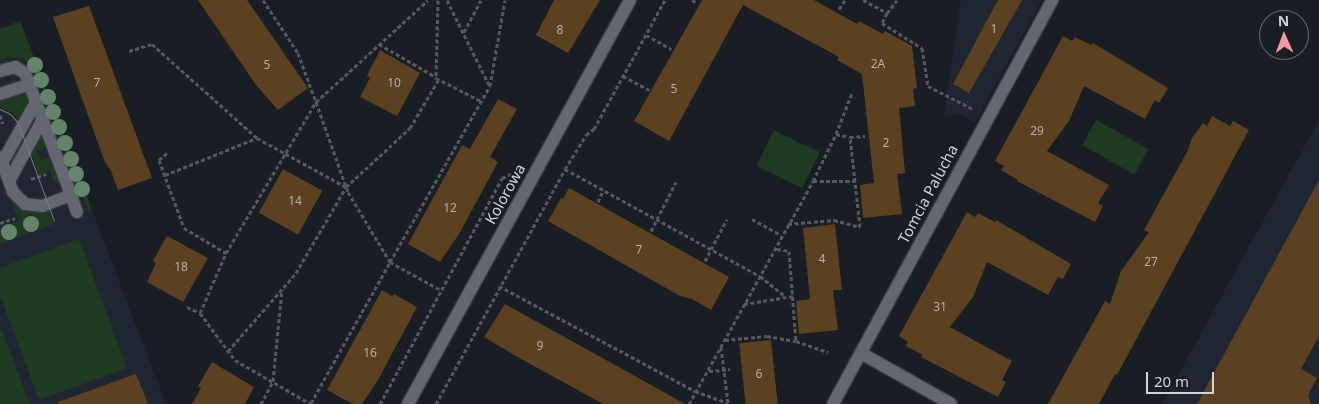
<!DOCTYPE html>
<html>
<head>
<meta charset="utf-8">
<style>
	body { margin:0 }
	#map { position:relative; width:1319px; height:404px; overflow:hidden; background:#191d24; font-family:"Noto Sans",sans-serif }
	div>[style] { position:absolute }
	.built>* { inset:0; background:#202631 }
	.green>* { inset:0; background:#1e3a21; transform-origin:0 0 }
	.building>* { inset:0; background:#5c4121; transform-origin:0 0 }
	.path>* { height:3px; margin-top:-1.5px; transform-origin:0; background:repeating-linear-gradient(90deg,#55595f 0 4px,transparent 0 6.5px) }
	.roads { filter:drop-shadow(1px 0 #36383e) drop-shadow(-1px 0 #36383e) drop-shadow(0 1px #36383e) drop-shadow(0 -1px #36383e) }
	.minor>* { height:12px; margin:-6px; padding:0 6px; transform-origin:6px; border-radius:6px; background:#636770 }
	.tram>* { height:1px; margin:-0.5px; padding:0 0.5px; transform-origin:0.5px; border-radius:0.5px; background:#777b81 }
	.trees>* { width:16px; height:16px; margin:-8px; border-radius:50%; background:#65846c }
	span { translate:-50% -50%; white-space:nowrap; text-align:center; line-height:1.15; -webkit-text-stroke:4px #191d24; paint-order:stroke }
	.number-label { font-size:12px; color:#b4afab }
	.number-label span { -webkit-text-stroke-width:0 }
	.street-label { font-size:15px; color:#d1d4d9 }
	.north { position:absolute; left:1259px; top:10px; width:50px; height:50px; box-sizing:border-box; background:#191d24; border:1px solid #63666c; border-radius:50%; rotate:358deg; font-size:14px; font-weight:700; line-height:20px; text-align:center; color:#d1d4d9 }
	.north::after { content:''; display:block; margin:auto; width:18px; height:22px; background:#f49aa4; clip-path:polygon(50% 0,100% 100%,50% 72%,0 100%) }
	.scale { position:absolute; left:1146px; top:372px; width:68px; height:22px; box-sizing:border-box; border:2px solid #d1d4d9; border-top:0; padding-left:6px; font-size:15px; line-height:18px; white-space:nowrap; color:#d1d4d9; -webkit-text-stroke:4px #191d24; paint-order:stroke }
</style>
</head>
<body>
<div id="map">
	<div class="built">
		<div style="clip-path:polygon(961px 0,1042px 0,975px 122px,958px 114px,944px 116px)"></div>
		<div style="clip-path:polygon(20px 21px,166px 404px,0 404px,0 29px)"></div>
		<div style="clip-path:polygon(1319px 120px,1319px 404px,1162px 404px)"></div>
	</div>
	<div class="green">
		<div style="clip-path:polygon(20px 21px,92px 210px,88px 212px,36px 71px,24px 59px,10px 57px,0 60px,0 29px)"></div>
		<div style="clip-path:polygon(25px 90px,30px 102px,19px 120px,12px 113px,0 107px,0 99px)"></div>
		<div style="left:1096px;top:120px;width:60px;height:29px;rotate:29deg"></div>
		<div style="left:774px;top:130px;width:51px;height:40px;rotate:26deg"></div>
		<div style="clip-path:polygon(41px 131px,47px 147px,37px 151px,41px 160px,51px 157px,60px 182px,55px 183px,50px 171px,39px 175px,30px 150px)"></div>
		<div style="clip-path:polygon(10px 197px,19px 206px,48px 209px,53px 224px,0 244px,0 228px,19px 221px)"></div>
		<div style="clip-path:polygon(79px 239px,127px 368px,39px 400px,0 296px,0 268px)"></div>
		<div style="clip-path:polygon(0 326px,30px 404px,0 404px)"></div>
	</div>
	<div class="building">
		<div style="clip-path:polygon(198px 0,247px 0,308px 88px,278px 110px,256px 85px)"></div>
		<div style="clip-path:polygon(554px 0,600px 0,568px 53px,536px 35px)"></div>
		<div style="clip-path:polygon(702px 0,814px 0,857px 24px,859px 21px,883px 34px,885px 31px,912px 46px,917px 88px,913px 89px,915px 106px,899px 108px,905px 173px,897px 174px,902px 214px,863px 218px,860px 185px,874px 183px,862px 74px,837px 60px,839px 57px,743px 5px,669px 141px,634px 121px)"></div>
		<div style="clip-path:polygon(998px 0,1022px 0,969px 93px,953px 84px)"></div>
		<div style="clip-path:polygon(89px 6px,152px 178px,118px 190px,111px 171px,104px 160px,53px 17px)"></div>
		<div style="clip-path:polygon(1063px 36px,1072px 41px,1075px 37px,1091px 45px,1093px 43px,1168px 88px,1159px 103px,1155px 100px,1145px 119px,1084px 86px,1069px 121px,1047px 151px,1109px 185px,1098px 203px,1103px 206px,1095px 222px,1017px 181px,1018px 180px,1001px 170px,1004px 166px,995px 161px)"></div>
		<div style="clip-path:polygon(380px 50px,420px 73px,397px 116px,360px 97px,370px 78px,367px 76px)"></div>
		<div style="clip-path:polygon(498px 99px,517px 109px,490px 157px,498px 162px,459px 234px,440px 262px,408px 244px,462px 145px,470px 149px)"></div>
		<div style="clip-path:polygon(1212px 116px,1230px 126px,1233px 121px,1249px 130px,1117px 375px,1115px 374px,1099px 404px,1048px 404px,1105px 301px,1110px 304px,1121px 271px,1149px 232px,1144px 230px,1187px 152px,1192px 138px,1203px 123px,1207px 126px)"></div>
		<div style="left:283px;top:169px;width:45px;height:50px;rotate:29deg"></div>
		<div style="clip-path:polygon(1319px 180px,1319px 336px,1301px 369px,1317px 378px,1308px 395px,1311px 404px,1197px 404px)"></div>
		<div style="clip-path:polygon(569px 188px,729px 277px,711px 310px,692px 299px,680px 296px,548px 221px,561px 198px,563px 199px)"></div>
		<div style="clip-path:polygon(967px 212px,975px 217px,978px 213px,995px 222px,996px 220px,1071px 264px,1063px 279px,1058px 277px,1048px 295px,987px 262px,973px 297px,950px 327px,1012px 361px,1002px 380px,1006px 382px,998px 397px,921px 357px,923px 355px,906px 346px,908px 342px,899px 336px)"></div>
		<div style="clip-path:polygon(835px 224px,842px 290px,833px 290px,838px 330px,799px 334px,796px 301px,810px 299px,803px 228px)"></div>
		<div style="clip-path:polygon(167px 236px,208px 258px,183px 302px,147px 282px,156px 263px,153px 261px)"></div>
		<div style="clip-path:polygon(382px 290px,392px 296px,394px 294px,417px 307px,378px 380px,362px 404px,353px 404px,327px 390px)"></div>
		<div style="clip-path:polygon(505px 304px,644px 381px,685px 404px,603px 404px,514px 355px,484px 337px)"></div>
		<div style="left:771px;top:340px;width:64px;height:32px;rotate:84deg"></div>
		<div style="clip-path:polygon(212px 362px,254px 387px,245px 404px,192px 404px,201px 388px,198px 386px)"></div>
		<div style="clip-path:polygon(136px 374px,148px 404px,59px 404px,58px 402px)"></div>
	</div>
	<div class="path">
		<div style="left:263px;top:0;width:64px;rotate:56.6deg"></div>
		<div style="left:298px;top:53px;width:52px;rotate:69.8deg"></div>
		<div style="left:316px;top:102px;width:151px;rotate:-42.3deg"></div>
		<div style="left:438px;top:0;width:78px;rotate:91.5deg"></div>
		<div style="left:436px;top:78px;width:51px;rotate:27.1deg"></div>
		<div style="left:447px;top:0;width:95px;rotate:63.7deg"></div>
		<div style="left:692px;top:0;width:6px;rotate:31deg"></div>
		<div style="left:863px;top:0;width:27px;rotate:28deg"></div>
		<div style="left:887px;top:13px;width:11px;rotate:117deg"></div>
		<div style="left:882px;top:23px;width:47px;rotate:32deg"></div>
		<div style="left:922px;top:48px;width:38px;rotate:81deg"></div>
		<div style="left:928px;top:86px;width:51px;rotate:27.1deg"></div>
		<div style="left:839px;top:9px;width:11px;rotate:-56deg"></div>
		<div style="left:887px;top:13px;width:16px;rotate:-52deg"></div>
		<div style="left:464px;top:32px;width:36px;rotate:-62deg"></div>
		<div style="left:646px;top:35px;width:29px;rotate:29deg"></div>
		<div style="left:379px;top:44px;width:66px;rotate:30.1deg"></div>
		<div style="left:129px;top:51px;width:24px;rotate:-17deg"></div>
		<div style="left:152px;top:44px;width:141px;rotate:41.8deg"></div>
		<div style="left:623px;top:76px;width:30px;rotate:28deg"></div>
		<div style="left:0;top:115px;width:9px;rotate:72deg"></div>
		<div style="left:836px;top:134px;width:14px;rotate:12deg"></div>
		<div style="left:850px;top:137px;width:15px;rotate:-4deg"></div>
		<div style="left:167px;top:153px;width:11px;rotate:139deg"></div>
		<div style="left:159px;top:160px;width:72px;rotate:69.8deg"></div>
		<div style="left:184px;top:228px;width:49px;rotate:30.8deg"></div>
		<div style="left:565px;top:169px;width:222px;rotate:28.8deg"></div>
		<div style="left:760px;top:276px;width:33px;rotate:39deg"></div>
		<div style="left:165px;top:175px;width:99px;rotate:-21.9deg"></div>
		<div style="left:257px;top:138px;width:102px;rotate:28.8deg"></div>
		<div style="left:31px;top:179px;width:16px;rotate:-18deg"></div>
		<div style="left:813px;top:181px;width:43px"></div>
		<div style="left:598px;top:202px;width:13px;rotate:-67deg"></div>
		<div style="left:752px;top:219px;width:33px;rotate:29deg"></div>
		<div style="left:0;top:223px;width:16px;rotate:-18deg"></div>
		<div style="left:788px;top:224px;width:46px;rotate:-5deg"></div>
		<div style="left:834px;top:220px;width:27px;rotate:15deg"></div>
		<div style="left:860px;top:227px;width:91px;rotate:-96.3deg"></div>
		<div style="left:651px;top:231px;width:55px;rotate:-63deg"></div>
		<div style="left:777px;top:249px;width:12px;rotate:9deg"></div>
		<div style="left:789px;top:251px;width:90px;rotate:85.6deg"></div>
		<div style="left:705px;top:261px;width:47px;rotate:-62.4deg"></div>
		<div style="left:499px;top:286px;width:222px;rotate:28.2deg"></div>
		<div style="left:695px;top:391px;width:35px;rotate:20deg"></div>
		<div style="left:744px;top:304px;width:50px;rotate:-9.3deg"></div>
		<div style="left:187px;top:307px;width:14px;rotate:25deg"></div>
		<div style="left:200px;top:313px;width:59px;rotate:53.3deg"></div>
		<div style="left:235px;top:360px;width:88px;rotate:30.1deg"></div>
		<div style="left:200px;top:313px;width:65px;rotate:-66.6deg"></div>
		<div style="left:226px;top:253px;width:176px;rotate:-59.2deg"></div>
		<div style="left:316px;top:102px;width:96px;rotate:70.4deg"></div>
		<div style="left:348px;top:192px;width:82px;rotate:59deg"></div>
		<div style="left:390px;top:262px;width:202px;rotate:-60.4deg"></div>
		<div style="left:490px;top:86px;width:87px;rotate:-80.1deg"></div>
		<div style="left:725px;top:340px;width:42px;rotate:-5.4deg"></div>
		<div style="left:767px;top:336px;width:29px;rotate:10deg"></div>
		<div style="left:796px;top:341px;width:34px;rotate:19deg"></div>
		<div style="left:721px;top:347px;width:56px;rotate:82.9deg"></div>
		<div style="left:228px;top:351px;width:103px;rotate:-48.9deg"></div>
		<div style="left:296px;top:273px;width:99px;rotate:-59.8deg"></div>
		<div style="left:346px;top:187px;width:87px;rotate:-42.7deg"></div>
		<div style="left:410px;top:128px;width:57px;rotate:-59.4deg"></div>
		<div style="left:709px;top:371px;width:21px;rotate:-5deg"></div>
		<div style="left:311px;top:403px;width:162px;rotate:-60.7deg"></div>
		<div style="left:390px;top:262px;width:58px;rotate:28.8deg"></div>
		<div style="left:261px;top:404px;width:26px;rotate:-62deg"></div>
		<div style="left:273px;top:381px;width:92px;rotate:-84.4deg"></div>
		<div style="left:380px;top:404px;width:257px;rotate:-61.6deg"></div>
		<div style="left:502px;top:178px;width:13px;rotate:-23deg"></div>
		<div style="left:436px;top:404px;width:268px;rotate:-61.2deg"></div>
		<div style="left:565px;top:169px;width:40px;rotate:-58deg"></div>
		<div style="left:586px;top:135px;width:10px;rotate:-37deg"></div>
		<div style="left:594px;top:129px;width:147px;rotate:-61.2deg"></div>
		<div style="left:689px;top:404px;width:255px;rotate:-60.9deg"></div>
		<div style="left:813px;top:181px;width:52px;rotate:-63.9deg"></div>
		<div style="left:836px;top:134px;width:44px;rotate:-68.7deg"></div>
	</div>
	<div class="roads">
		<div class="minor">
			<div style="left:0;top:71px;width:16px;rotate:-15deg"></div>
			<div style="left:15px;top:67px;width:12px;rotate:31deg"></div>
			<div style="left:25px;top:73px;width:130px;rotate:69.3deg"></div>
			<div style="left:71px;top:195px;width:30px;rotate:159deg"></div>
			<div style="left:43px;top:206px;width:18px;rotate:-174deg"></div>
			<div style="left:25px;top:204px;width:17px;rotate:-135deg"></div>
			<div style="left:13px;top:192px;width:37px;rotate:-110deg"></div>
			<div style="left:0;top:94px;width:32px;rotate:-18deg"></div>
			<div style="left:2px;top:163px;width:70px;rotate:-60.9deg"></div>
			<div style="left:9px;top:181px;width:71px;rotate:-61.3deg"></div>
			<div style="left:71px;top:195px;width:18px;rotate:71deg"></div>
			<div style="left:861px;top:353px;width:103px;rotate:29.5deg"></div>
			<div style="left:408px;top:404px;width:461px;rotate:-61.2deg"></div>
			<div style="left:833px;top:404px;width:460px;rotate:-61.5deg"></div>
		</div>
	</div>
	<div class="tram">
		<div style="left:0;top:109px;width:11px;rotate:27deg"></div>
		<div style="left:10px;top:114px;width:12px;rotate:48deg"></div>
		<div style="left:18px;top:123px;width:104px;rotate:69.8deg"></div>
	</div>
	<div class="trees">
		<div style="left:35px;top:65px"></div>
		<div style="left:41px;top:80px"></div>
		<div style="left:48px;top:97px"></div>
		<div style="left:53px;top:112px"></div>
		<div style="left:59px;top:127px"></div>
		<div style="left:65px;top:143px"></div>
		<div style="left:71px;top:159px"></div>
		<div style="left:76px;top:174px"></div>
		<div style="left:82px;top:189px"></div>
		<div style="left:31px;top:224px"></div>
		<div style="left:9px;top:232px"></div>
	</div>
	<div class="number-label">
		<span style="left:994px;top:29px">1</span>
		<span style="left:560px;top:30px">8</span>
		<span style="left:878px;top:64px">2A</span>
		<span style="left:267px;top:65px">5</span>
		<span style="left:97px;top:83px">7</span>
		<span style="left:394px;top:83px">10</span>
		<span style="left:674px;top:89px">5</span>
		<span style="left:1037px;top:131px">29</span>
		<span style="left:886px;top:143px">2</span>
		<span style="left:295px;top:201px">14</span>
		<span style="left:450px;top:208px">12</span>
		<span style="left:639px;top:250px">7</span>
		<span style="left:822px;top:259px">4</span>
		<span style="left:1151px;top:262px">27</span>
		<span style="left:181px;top:267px">18</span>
		<span style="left:940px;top:307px">31</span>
		<span style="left:540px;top:346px">9</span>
		<span style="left:370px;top:353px">16</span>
		<span style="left:759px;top:374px">6</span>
	</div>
	<div class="street-label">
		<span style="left:505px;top:194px;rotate:-61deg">Kolorowa</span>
		<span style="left:928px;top:194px;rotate:-62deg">Tomcia Palucha</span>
	</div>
	<div class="north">N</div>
	<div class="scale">20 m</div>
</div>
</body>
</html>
